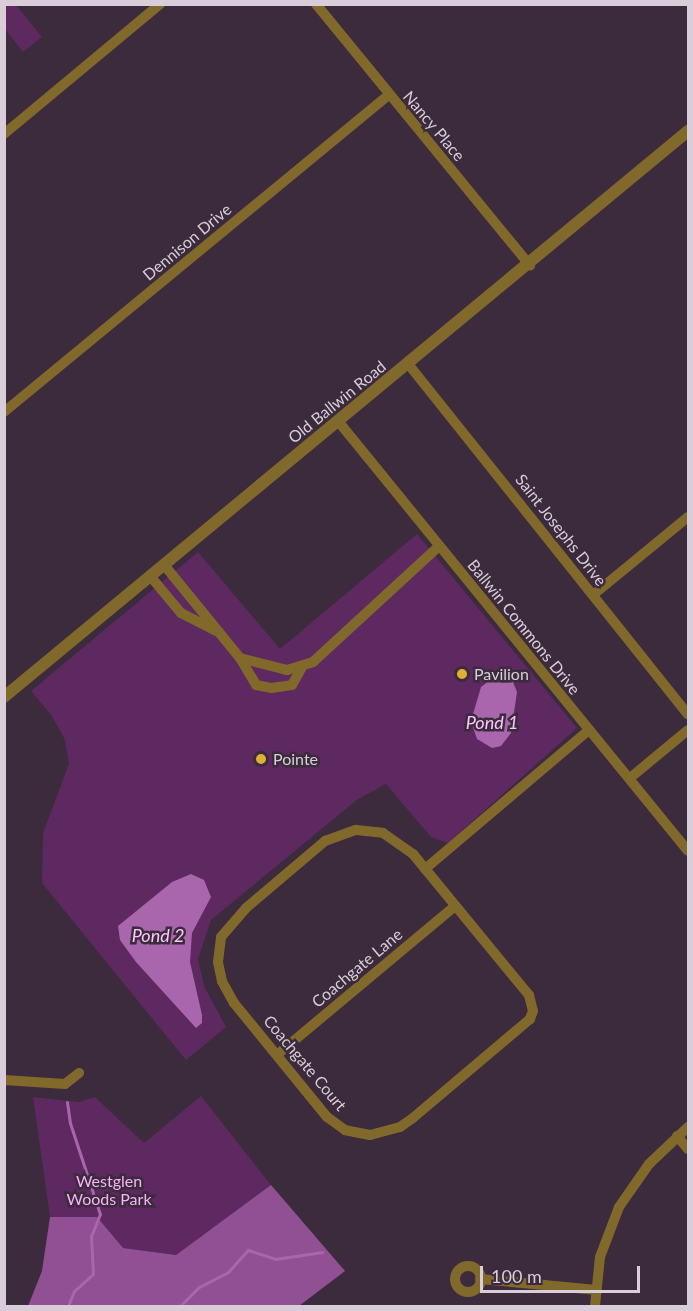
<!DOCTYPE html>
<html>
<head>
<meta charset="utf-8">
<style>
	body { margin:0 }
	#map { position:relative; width:693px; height:1311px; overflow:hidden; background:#3b2b3c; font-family:Lato,sans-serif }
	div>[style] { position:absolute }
	.green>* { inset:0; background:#5e2861 }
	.forest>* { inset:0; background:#914f94 }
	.water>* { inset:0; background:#a966ac }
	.stream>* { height:3px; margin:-1.5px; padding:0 1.5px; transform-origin:1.5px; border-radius:1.5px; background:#a966ac }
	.minor>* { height:10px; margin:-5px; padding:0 5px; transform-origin:5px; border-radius:5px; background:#81682b }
	.minor>.ring { margin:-5px; padding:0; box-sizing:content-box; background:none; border:10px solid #81682b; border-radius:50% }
	.tertiary>* { height:12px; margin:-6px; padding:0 6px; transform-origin:6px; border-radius:6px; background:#81682b }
	.dots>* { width:16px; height:16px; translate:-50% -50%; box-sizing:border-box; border:3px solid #3b2b3c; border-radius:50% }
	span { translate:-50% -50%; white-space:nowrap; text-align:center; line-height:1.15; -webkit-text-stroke:5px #3b2b3c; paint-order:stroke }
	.street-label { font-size:16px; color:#d8cdd8 }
	.poi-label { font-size:16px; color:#d8cdd8 }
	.left { translate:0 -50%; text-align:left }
	.park-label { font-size:16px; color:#f8b1fb }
	.water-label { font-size:18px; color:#fcc6fe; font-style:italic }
	.frame { position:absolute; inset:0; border:6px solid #d8cdd8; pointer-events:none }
	.scale { position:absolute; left:480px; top:1266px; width:160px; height:27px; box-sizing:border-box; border:3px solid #d8cdd8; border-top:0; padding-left:8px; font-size:18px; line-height:21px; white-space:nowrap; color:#d8cdd8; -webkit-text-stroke:4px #3b2b3c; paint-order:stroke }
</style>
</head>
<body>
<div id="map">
	<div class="green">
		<div style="clip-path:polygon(4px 5px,16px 5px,42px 37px,23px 52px,5px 29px)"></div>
		<div style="clip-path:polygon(417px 534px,577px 728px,448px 843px,431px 837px,386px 784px,358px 799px,211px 920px,198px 959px,204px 986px,226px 1027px,186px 1060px,42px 883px,43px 833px,69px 764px,65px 740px,52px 716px,31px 691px,198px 552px,280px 649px)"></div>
		<div style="clip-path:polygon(201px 1096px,271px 1185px,176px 1255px,123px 1248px,42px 1271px,50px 1217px,33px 1097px,79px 1102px,95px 1097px,144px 1143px)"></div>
	</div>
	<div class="forest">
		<div style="clip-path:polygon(271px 1185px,345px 1271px,299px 1306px,28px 1306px,42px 1271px,50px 1217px,97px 1217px,123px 1248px,176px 1255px)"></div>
	</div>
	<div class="water">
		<div style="clip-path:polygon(499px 673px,511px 677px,517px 692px,511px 733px,501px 746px,492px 748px,477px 739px,471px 721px,481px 687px)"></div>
		<div style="clip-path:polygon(191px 874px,204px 880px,211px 897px,192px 933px,190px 962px,202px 1015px,202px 1023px,196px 1028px,136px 962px,120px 940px,118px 926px,172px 882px)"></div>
	</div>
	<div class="stream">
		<div style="left:67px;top:1102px;width:21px;rotate:82deg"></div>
		<div style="left:70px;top:1123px;width:96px;rotate:71.8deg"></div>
		<div style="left:100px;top:1214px;width:24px;rotate:112deg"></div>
		<div style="left:91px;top:1236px;width:38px;rotate:87deg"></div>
		<div style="left:93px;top:1274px;width:25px;rotate:138deg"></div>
		<div style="left:74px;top:1291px;width:16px;rotate:112deg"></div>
		<div style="left:180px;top:1306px;width:27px;rotate:-45deg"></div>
		<div style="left:199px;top:1287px;width:33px;rotate:-27deg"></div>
		<div style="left:228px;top:1272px;width:30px;rotate:-48deg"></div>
		<div style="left:248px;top:1250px;width:28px;rotate:18deg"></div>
		<div style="left:275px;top:1259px;width:48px;rotate:-8.5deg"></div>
	</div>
	<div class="minor">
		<div style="left:316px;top:4px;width:338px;rotate:50.7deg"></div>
		<div style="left:4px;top:134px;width:203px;rotate:-39.8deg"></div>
		<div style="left:409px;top:365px;width:447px;rotate:51.4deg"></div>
		<div style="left:4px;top:412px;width:499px;rotate:-39.5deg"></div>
		<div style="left:338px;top:421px;width:554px;rotate:50.86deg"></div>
		<div style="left:165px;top:566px;width:119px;rotate:50.8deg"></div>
		<div style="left:240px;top:658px;width:49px;rotate:14.3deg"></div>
		<div style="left:287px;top:670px;width:27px;rotate:-17deg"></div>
		<div style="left:313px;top:662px;width:171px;rotate:-42.6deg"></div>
		<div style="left:151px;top:577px;width:47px;rotate:50.2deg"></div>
		<div style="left:181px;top:613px;width:39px;rotate:27deg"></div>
		<div style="left:593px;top:595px;width:123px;rotate:-39.4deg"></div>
		<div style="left:240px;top:658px;width:31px;rotate:59deg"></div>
		<div style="left:256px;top:685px;width:15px;rotate:11deg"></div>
		<div style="left:271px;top:688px;width:21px;rotate:-8deg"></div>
		<div style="left:292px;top:685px;width:21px;rotate:-61deg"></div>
		<div style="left:630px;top:778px;width:75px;rotate:-39.6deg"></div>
		<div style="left:356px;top:830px;width:27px;rotate:6deg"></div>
		<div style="left:383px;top:833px;width:37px;rotate:35deg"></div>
		<div style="left:413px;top:854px;width:183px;rotate:50.6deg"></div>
		<div style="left:529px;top:995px;width:16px;rotate:76deg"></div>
		<div style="left:533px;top:1011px;width:9px;rotate:111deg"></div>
		<div style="left:530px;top:1019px;width:153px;rotate:139.8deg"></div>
		<div style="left:413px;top:1118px;width:16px;rotate:145deg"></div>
		<div style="left:400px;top:1127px;width:31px;rotate:165deg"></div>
		<div style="left:370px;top:1135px;width:25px;rotate:-169deg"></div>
		<div style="left:345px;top:1130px;width:22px;rotate:-144deg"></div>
		<div style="left:327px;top:1117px;width:147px;rotate:-129.2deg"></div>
		<div style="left:234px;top:1003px;width:25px;rotate:-119deg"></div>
		<div style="left:222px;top:981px;width:19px;rotate:-102deg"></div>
		<div style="left:218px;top:962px;width:25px;rotate:-83deg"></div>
		<div style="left:221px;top:937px;width:38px;rotate:-49deg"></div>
		<div style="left:246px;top:908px;width:104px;rotate:-40.3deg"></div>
		<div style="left:325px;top:841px;width:33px;rotate:-20deg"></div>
		<div style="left:425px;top:869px;width:215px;rotate:-40.3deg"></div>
		<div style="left:278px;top:1054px;width:231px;rotate:-39.9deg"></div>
		<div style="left:4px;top:1080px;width:61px;rotate:3.8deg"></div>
		<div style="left:65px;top:1084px;width:18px;rotate:-38deg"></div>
		<div style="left:677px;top:1136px;width:17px;rotate:50deg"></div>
		<div class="ring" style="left:455px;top:1266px;width:16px;height:16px"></div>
		<div style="left:480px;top:1279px;width:117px;rotate:5.4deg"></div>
		<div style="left:595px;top:1306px;width:49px;rotate:-84.2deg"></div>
		<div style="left:600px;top:1257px;width:53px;rotate:-69.2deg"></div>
		<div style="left:619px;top:1207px;width:52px;rotate:-55.1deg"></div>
		<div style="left:649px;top:1164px;width:54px;rotate:-43.5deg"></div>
	</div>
	<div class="tertiary">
		<div style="left:4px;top:697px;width:888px;rotate:-39.61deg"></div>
	</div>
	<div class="dots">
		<div style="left:462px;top:674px;background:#e0b034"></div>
		<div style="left:261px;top:759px;background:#e0b034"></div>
	</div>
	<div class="street-label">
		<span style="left:434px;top:126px;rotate:50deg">Nancy Place</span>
		<span style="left:187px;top:242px;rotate:-40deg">Dennison Drive</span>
		<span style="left:337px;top:402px;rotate:-39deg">Old Ballwin Road</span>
		<span style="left:561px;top:530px;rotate:52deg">Saint Josephs Drive</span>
		<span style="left:524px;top:627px;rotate:51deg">Ballwin Commons Drive</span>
		<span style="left:357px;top:968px;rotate:-40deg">Coachgate Lane</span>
		<span style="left:305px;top:1063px;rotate:50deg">Coachgate Court</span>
	</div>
	<div class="poi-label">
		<span class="left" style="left:474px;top:674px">Pavilion</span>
		<span class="left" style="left:273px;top:759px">Pointe</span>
	</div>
	<div class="park-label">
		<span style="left:109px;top:1190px">Westglen<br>Woods Park</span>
	</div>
	<div class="water-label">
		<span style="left:492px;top:722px">Pond 1</span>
		<span style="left:158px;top:935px">Pond 2</span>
	</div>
	<div class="frame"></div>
	<div class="scale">100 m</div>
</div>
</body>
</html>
